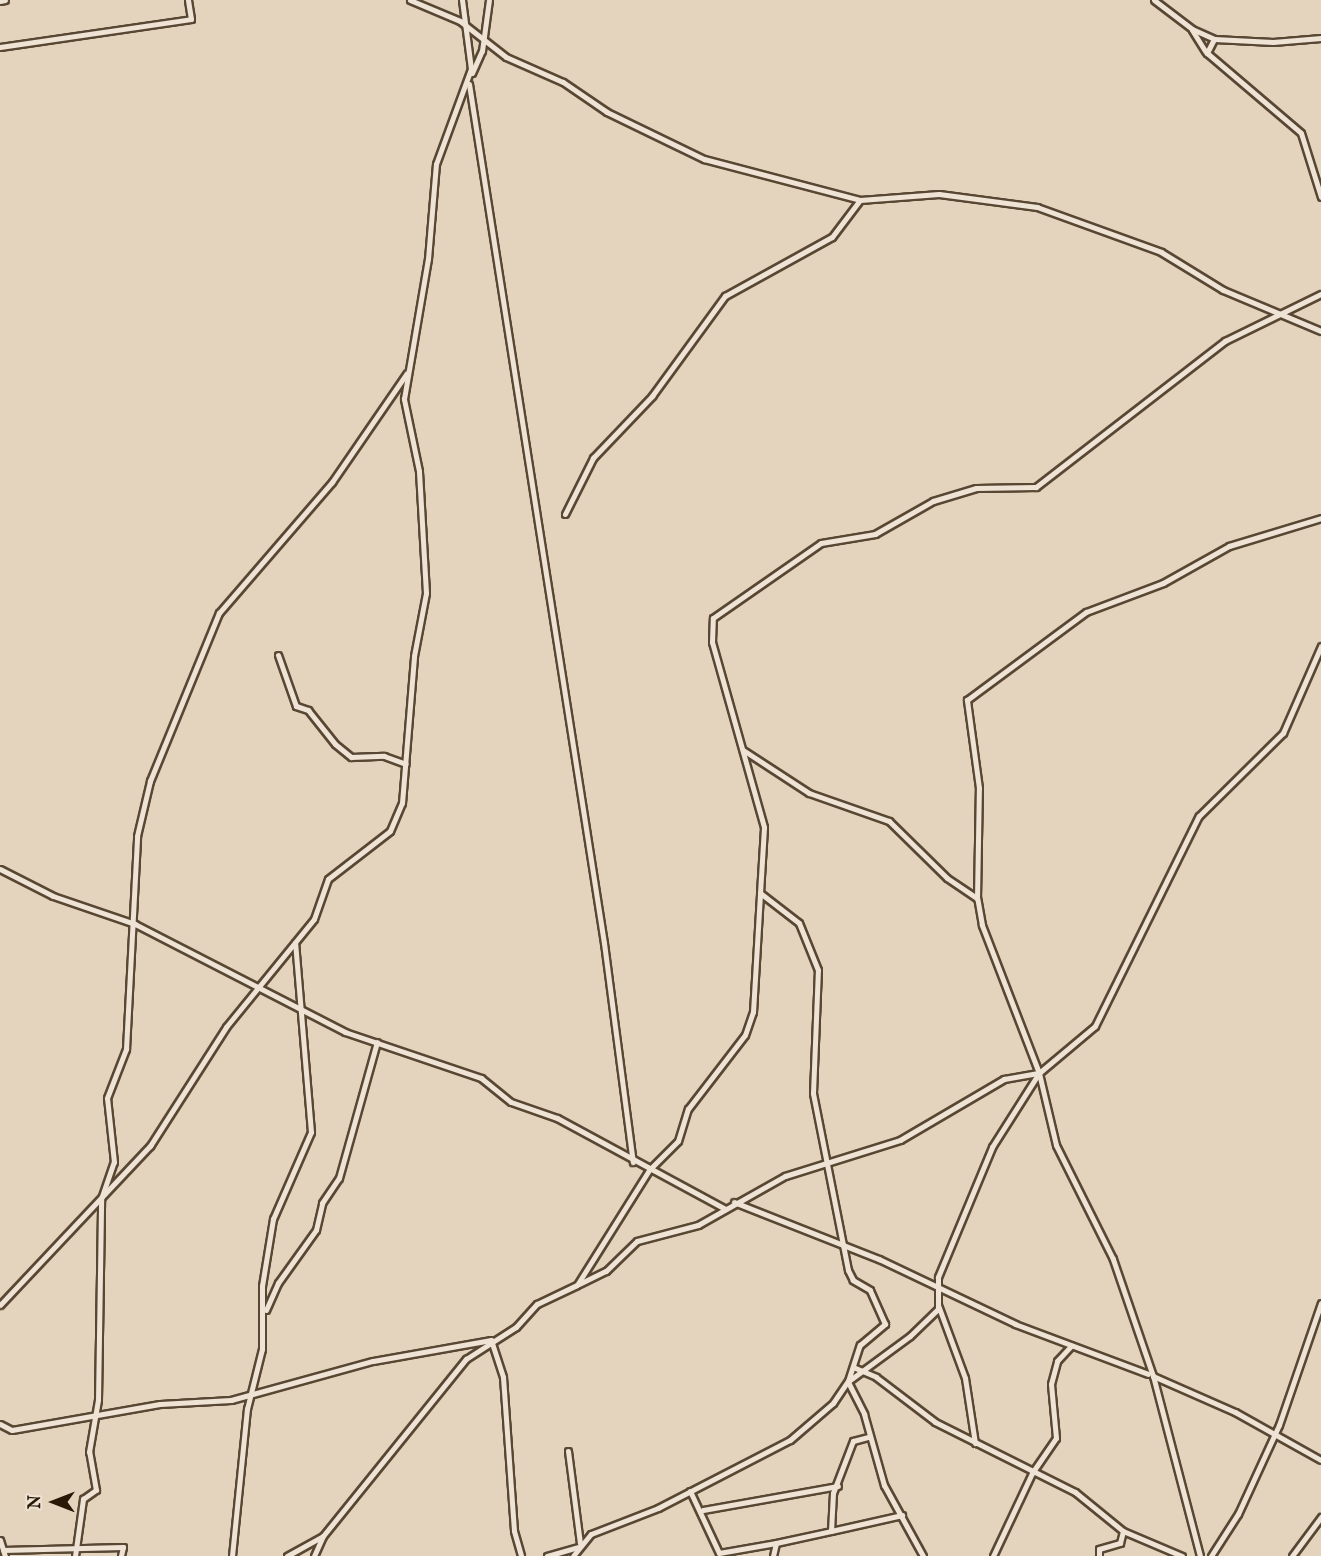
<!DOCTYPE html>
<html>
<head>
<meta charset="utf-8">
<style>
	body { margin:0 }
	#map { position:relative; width:1321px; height:1556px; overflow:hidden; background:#e5d4bd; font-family:"IM FELL English",serif }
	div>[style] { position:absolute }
	.roads { filter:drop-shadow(2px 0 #584733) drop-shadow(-2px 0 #584733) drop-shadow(0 2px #584733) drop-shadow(0 -2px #584733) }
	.minor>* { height:5px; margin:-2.5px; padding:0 2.5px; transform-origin:2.5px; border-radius:2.5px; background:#eee3d4 }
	span { translate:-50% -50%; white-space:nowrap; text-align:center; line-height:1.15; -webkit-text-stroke:4.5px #eee3d4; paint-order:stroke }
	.north { position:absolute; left:24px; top:1472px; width:60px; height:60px; -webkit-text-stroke:4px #eee3d4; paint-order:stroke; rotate:270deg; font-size:16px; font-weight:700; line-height:24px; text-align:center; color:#291805 }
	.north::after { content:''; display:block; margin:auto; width:21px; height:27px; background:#291805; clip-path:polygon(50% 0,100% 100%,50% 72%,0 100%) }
</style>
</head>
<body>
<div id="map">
	<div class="roads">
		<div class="minor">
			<div style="left:410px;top:0;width:54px;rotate:22.8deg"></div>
			<div style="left:460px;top:21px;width:58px;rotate:38deg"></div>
			<div style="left:506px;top:57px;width:62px;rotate:23.7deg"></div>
			<div style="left:563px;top:82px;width:53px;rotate:34.3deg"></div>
			<div style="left:607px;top:112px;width:108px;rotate:25.9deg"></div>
			<div style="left:704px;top:159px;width:161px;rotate:14.7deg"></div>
			<div style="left:860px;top:200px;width:79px;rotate:-4.3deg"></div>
			<div style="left:939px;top:194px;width:99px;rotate:7.6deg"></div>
			<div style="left:1037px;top:207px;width:132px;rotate:19.9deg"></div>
			<div style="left:1161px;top:252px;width:73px;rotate:31.5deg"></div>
			<div style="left:1223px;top:290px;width:106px;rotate:22.7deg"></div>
			<div style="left:1154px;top:0;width:48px;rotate:37.3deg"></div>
			<div style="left:1192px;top:29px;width:24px;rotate:24deg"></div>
			<div style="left:1214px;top:39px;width:59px;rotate:2.9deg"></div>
			<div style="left:1273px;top:42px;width:48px;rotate:-4.8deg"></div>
			<div style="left:0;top:1px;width:5px;rotate:-11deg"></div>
			<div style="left:1192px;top:30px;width:25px;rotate:58deg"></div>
			<div style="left:1214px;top:39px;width:16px;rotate:117deg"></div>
			<div style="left:1207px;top:53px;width:123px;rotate:40.4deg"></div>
			<div style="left:1301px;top:133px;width:67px;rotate:72.6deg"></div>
			<div style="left:0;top:47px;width:193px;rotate:-8.3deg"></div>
			<div style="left:191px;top:19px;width:19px;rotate:-99deg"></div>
			<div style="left:472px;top:73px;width:24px;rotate:-66deg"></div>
			<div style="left:482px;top:51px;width:51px;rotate:-82.2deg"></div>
			<div style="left:469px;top:84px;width:870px;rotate:81.07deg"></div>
			<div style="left:604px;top:943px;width:221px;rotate:82.5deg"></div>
			<div style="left:565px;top:514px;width:63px;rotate:-63.4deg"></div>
			<div style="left:593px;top:458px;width:86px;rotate:-46.4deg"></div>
			<div style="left:652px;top:396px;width:124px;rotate:-53.9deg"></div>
			<div style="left:725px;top:296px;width:122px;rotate:-28.9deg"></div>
			<div style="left:832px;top:237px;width:46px;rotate:-52.9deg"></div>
			<div style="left:278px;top:655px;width:54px;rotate:70.6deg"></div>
			<div style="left:296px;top:706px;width:13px;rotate:18deg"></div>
			<div style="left:308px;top:710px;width:43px;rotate:51.5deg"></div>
			<div style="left:335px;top:744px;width:21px;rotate:39deg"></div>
			<div style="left:351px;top:757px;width:33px;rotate:-2deg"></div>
			<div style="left:384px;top:756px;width:23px;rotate:20deg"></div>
			<div style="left:743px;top:750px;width:79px;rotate:33.1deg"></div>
			<div style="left:809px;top:793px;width:85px;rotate:19.3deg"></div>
			<div style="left:889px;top:821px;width:81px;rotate:44.5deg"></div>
			<div style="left:947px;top:878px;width:36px;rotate:34deg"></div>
			<div style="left:0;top:869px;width:59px;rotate:27deg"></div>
			<div style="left:53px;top:896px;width:87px;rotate:18.9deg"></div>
			<div style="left:135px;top:924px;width:236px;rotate:27.2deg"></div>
			<div style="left:345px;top:1032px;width:144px;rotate:18.7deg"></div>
			<div style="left:481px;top:1078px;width:38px;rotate:39deg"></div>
			<div style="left:511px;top:1102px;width:49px;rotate:19.2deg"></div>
			<div style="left:557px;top:1118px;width:191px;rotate:28.4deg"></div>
			<div style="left:734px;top:1202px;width:156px;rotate:21.5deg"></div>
			<div style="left:879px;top:1259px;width:151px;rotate:25.5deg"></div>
			<div style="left:1015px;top:1324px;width:142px;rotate:20.6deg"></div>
			<div style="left:579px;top:1284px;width:30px;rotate:-26deg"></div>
			<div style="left:606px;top:1271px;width:43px;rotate:-44.1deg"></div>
			<div style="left:637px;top:1241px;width:63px;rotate:-14.7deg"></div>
			<div style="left:698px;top:1225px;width:100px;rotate:-29.4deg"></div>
			<div style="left:785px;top:1176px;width:121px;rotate:-17.4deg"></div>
			<div style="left:900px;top:1140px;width:121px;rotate:-30.4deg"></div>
			<div style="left:1004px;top:1079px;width:36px;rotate:-10deg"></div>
			<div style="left:0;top:1305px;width:219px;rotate:-46.7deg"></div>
			<div style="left:150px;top:1146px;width:141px;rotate:-57.4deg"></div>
			<div style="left:226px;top:1027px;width:139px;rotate:-50.8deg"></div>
			<div style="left:314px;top:919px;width:42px;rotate:-70.7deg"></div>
			<div style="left:328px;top:879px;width:78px;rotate:-37.7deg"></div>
			<div style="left:390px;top:831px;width:30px;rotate:-67deg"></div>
			<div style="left:402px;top:803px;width:147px;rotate:-85.3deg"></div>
			<div style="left:414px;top:656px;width:64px;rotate:-79.2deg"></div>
			<div style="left:426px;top:593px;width:122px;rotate:-93.3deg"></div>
			<div style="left:419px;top:471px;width:74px;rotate:-101.8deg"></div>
			<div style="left:404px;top:399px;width:142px;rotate:-80.3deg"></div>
			<div style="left:428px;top:259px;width:95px;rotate:-85.2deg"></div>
			<div style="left:436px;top:164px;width:101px;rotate:-69.8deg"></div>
			<div style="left:471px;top:69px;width:70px;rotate:-97.4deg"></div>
			<div style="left:938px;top:1305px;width:78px;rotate:69.7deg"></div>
			<div style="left:965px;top:1378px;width:66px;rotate:81.3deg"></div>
			<div style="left:266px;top:1310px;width:30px;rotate:-66deg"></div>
			<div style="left:278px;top:1283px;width:65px;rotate:-54.4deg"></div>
			<div style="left:316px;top:1230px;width:28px;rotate:-77deg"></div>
			<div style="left:322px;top:1203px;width:30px;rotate:-56deg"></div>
			<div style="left:339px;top:1178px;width:141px;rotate:-74.4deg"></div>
			<div style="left:853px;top:1367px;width:25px;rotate:23deg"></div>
			<div style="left:876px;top:1377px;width:74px;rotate:37.3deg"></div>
			<div style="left:935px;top:1422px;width:157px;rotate:26.6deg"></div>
			<div style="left:1075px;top:1492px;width:62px;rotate:39.1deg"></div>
			<div style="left:1123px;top:1531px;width:64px;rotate:23deg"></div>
			<div style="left:1153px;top:1376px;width:90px;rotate:23.7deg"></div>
			<div style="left:1235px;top:1412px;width:98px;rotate:29.2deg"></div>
			<div style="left:850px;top:1380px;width:74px;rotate:-36.3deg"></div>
			<div style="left:910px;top:1336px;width:39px;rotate:-44deg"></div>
			<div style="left:938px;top:1309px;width:32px;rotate:-90deg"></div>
			<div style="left:938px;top:1277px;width:141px;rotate:-67.4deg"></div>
			<div style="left:992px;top:1147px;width:88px;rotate:-57.6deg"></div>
			<div style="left:1039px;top:1073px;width:73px;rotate:-40deg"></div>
			<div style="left:1095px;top:1026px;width:234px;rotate:-63.7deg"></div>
			<div style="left:1199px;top:816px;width:118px;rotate:-44.7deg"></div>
			<div style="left:1283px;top:733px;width:95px;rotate:-66.4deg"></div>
			<div style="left:848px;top:1382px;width:36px;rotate:63deg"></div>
			<div style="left:864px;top:1414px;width:74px;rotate:74.3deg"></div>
			<div style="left:884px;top:1485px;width:81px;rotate:61.2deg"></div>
			<div style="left:0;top:1424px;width:13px;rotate:27deg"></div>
			<div style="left:12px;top:1430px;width:150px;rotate:-10deg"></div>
			<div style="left:160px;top:1404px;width:71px;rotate:-3.2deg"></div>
			<div style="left:231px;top:1400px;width:147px;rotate:-15.4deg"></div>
			<div style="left:373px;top:1361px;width:120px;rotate:-10.1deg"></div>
			<div style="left:491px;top:1340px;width:39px;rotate:72deg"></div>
			<div style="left:503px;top:1377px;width:154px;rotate:85.9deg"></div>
			<div style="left:514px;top:1531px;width:26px;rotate:74deg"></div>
			<div style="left:568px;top:1451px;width:93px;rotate:82.6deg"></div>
			<div style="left:690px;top:1491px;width:68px;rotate:64.9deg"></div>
			<div style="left:719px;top:1553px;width:58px;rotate:-10deg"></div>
			<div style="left:703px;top:1510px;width:137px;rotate:-10.1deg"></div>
			<div style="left:831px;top:1531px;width:73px;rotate:-12.7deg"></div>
			<div style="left:0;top:1540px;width:17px;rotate:73deg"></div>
			<div style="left:3px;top:1550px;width:120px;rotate:-1.4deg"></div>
			<div style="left:123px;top:1547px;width:9px;rotate:103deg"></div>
			<div style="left:75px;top:1556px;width:58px;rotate:-82deg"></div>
			<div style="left:83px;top:1499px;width:16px;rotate:-35deg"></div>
			<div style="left:96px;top:1490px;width:39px;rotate:-100deg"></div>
			<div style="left:89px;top:1452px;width:53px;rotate:-80.2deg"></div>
			<div style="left:98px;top:1400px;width:201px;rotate:-89.1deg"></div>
			<div style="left:101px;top:1199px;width:39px;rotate:-71deg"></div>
			<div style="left:114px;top:1162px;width:64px;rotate:-96.2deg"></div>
			<div style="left:107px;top:1098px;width:53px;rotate:-68.8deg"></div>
			<div style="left:126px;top:1049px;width:213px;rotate:-87deg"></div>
			<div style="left:137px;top:836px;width:57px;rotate:-76.7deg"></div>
			<div style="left:150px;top:781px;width:182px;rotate:-67.7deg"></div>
			<div style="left:219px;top:613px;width:173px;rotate:-49.2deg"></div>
			<div style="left:332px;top:482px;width:132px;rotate:-55.5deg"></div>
			<div style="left:232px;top:1556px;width:148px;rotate:-84.2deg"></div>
			<div style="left:247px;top:1409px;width:62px;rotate:-76deg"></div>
			<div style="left:262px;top:1349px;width:63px;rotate:-90deg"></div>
			<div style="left:262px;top:1286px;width:68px;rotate:-80.7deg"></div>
			<div style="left:273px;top:1219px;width:95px;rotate:-66.4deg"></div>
			<div style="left:311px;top:1132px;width:190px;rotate:-94.8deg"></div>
			<div style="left:287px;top:1556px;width:41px;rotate:-29.1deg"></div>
			<div style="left:323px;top:1536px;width:228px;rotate:-51.1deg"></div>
			<div style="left:466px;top:1359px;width:59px;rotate:-32.6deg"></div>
			<div style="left:516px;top:1327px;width:31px;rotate:-48deg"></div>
			<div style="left:537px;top:1304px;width:44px;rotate:-25.4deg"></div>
			<div style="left:577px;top:1285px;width:136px;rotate:-57.9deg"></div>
			<div style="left:649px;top:1170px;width:41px;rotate:-45deg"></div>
			<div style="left:678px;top:1141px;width:34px;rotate:-73deg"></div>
			<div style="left:688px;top:1109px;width:93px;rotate:-52.4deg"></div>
			<div style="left:745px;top:1035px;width:24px;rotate:-71deg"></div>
			<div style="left:753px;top:1012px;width:119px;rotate:-86.6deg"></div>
			<div style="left:314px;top:1556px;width:22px;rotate:-66deg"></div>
			<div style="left:547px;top:1556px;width:32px;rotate:-16deg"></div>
			<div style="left:573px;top:1556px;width:28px;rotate:-51deg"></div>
			<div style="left:591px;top:1534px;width:72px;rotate:-21.2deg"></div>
			<div style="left:658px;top:1508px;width:148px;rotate:-27.3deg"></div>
			<div style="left:790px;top:1440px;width:57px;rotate:-40.7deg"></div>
			<div style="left:833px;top:1403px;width:27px;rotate:-56deg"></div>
			<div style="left:848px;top:1381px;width:38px;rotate:-72deg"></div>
			<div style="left:860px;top:1345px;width:33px;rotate:-40deg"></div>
			<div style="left:885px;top:1324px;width:37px;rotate:-114deg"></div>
			<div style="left:870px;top:1290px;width:20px;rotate:-150deg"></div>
			<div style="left:853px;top:1280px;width:11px;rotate:-117deg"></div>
			<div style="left:848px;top:1270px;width:180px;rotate:-101.2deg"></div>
			<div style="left:813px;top:1093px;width:123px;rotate:-87.7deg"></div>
			<div style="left:818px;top:970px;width:51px;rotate:-112deg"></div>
			<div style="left:799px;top:923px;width:49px;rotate:-142.4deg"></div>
			<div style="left:760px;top:893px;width:66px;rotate:-86.5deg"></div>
			<div style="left:764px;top:827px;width:192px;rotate:-105.7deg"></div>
			<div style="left:712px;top:642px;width:24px;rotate:-88deg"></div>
			<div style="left:713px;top:618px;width:131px;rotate:-34.8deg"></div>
			<div style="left:821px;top:543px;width:55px;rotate:-9.5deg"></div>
			<div style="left:875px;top:534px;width:67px;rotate:-29.6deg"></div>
			<div style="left:933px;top:501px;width:45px;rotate:-16.8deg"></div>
			<div style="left:976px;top:488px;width:60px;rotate:-1deg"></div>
			<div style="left:1036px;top:487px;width:239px;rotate:-37.7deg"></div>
			<div style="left:1225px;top:341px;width:107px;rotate:-26.1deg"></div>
			<div style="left:773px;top:1556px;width:13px;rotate:-77deg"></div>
			<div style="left:776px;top:1543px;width:56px;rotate:-12.3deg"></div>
			<div style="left:831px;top:1531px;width:38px;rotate:-87deg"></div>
			<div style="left:833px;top:1493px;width:56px;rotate:-69deg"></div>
			<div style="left:853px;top:1441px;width:16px;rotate:-15deg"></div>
			<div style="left:993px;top:1556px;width:92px;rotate:-64.8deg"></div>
			<div style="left:1032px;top:1473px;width:42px;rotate:-55.6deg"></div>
			<div style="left:1056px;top:1438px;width:54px;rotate:-95.3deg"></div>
			<div style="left:1051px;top:1384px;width:24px;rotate:-75deg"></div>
			<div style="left:1057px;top:1361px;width:21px;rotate:-47deg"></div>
			<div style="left:1099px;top:1556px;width:7px;rotate:-90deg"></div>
			<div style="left:1099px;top:1549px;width:22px;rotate:-16deg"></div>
			<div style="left:1120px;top:1543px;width:12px;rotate:-76deg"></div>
			<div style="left:1200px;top:1556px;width:186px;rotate:-104.6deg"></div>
			<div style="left:1153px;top:1376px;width:124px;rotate:-108.9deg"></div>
			<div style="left:1113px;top:1259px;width:127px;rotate:-116.6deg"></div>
			<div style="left:1056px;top:1145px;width:74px;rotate:-103.3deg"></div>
			<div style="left:1039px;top:1073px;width:159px;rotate:-111.1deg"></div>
			<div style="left:982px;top:925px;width:27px;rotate:-100deg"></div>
			<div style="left:977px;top:898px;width:110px;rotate:-89deg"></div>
			<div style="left:979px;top:788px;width:89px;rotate:-97.8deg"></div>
			<div style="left:967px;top:700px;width:148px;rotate:-36.5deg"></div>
			<div style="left:1086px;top:612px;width:82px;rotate:-20.6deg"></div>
			<div style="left:1163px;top:583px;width:76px;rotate:-29.3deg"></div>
			<div style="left:1229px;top:546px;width:96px;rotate:-16.9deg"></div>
			<div style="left:1211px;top:1556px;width:50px;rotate:-57.3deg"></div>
			<div style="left:1238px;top:1514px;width:98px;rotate:-65.3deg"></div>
			<div style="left:1279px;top:1425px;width:129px;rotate:-71deg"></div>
			<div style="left:1292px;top:1556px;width:49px;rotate:-53.4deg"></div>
		</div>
	</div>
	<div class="north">N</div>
</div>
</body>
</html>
